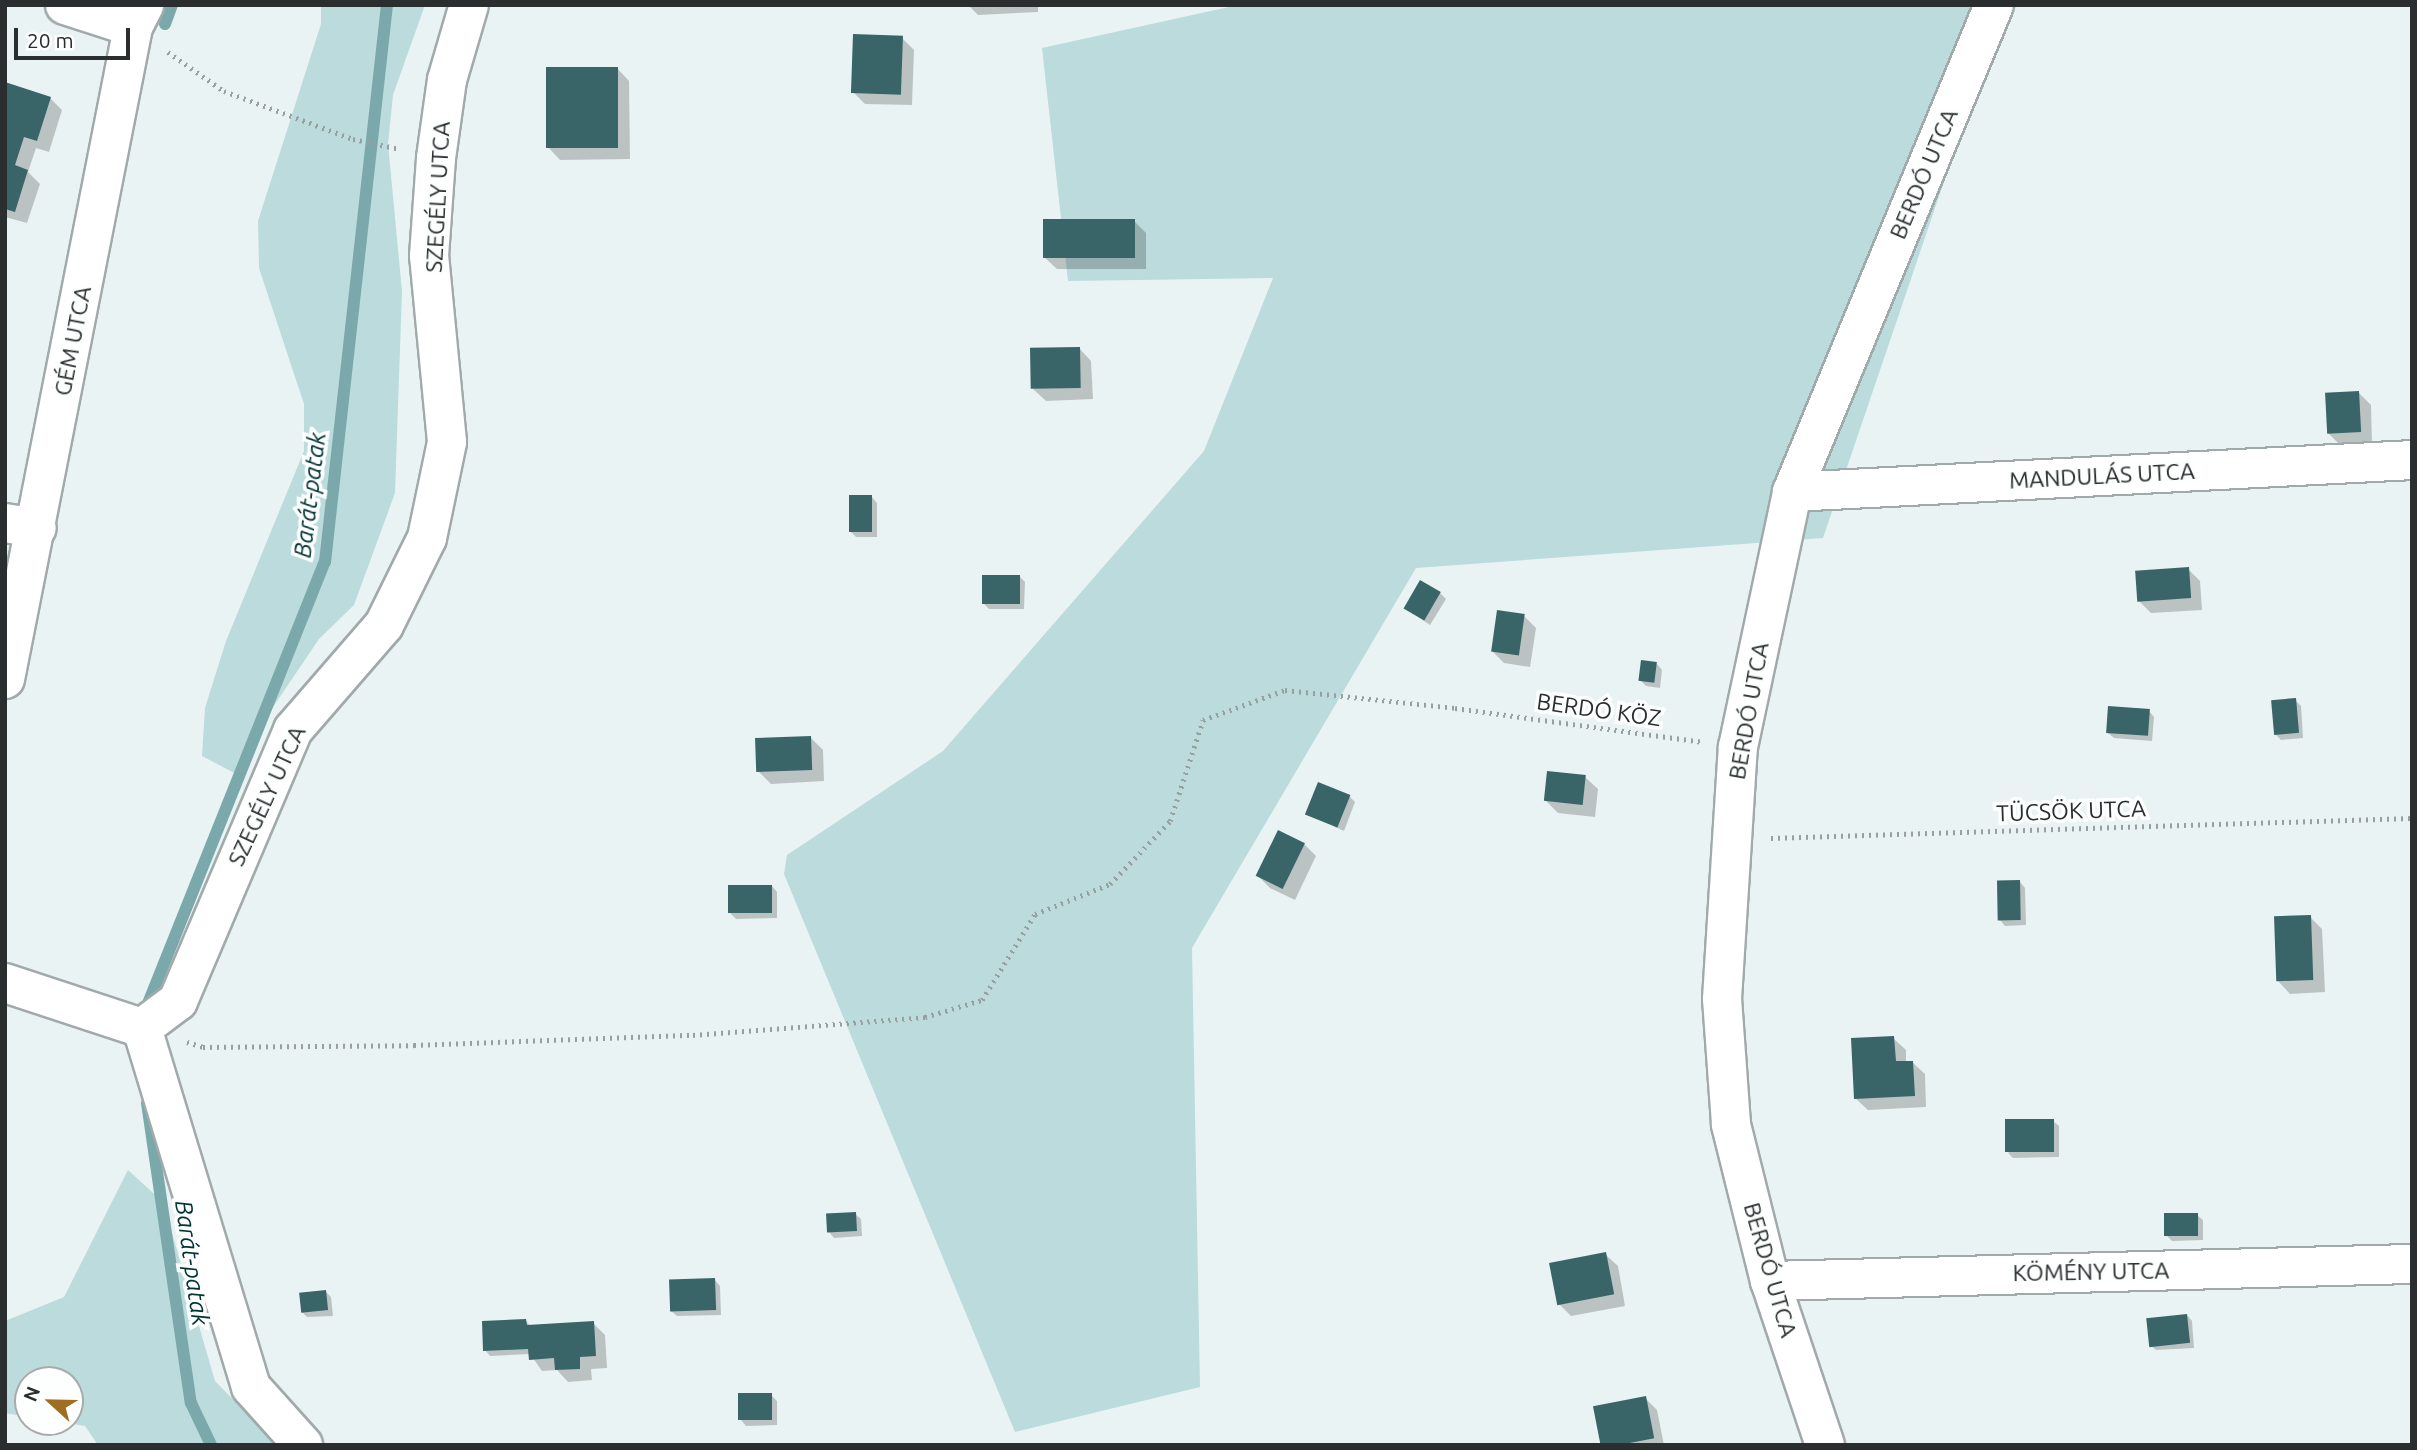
<!DOCTYPE html>
<html>
<head>
<meta charset="utf-8">
<style>
	body { margin:0 }
	#map { position:relative; width:2417px; height:1450px; overflow:hidden; background:#eaf3f3; font-family:Ubuntu,sans-serif }
	div>[style] { position:absolute }
	.green>* { inset:0; background:#bbdbdd }
	.shadow>* { inset:0; background:#0003 }
	.stream>* { height:12px; margin:-6px; padding:0 6px; transform-origin:6px; border-radius:6px; background:#7ba9ab }
	.building>* { inset:0; background:#396568; transform-origin:0 0 }
	.path>* { height:4.5px; margin-top:-2.25px; transform-origin:0; background:repeating-linear-gradient(90deg,#989f9f 0 2px,transparent 0 7px) }
	.roads { filter:drop-shadow(2px 0 #a1aaaa) drop-shadow(-2px 0 #a1aaaa) drop-shadow(0 2px #a1aaaa) drop-shadow(0 -2px #a1aaaa) }
	.minor>* { height:38px; margin:-19px; padding:0 19px; transform-origin:19px; border-radius:19px; background:#fff }
	span { translate:-50% -50%; white-space:nowrap; text-align:center; line-height:1.15; -webkit-text-stroke:7px #fdffff; paint-order:stroke }
	.street-label { font-size:23px; color:#2a2e2e }
	.water-label { font-size:24px; color:#043336; font-style:italic }
	.frame { position:absolute; inset:0; border:7px solid #2a2e2e; pointer-events:none }
	.north { position:absolute; left:14px; top:1366px; width:70px; height:70px; box-sizing:border-box; background:#fdffff; border:2px solid #a9abab; border-radius:50%; rotate:292deg; font-size:19px; font-weight:700; line-height:28px; text-align:center; color:#2a2e2e }
	.north::after { content:''; display:block; margin:auto; width:24px; height:32px; background:#9e6f21; clip-path:polygon(50% 0,100% 100%,50% 72%,0 100%) }
	.scale { position:absolute; left:14px; top:28px; width:116px; height:32px; box-sizing:border-box; border:4px solid #2a2e2e; border-top:0; padding-left:9px; font-size:21px; line-height:24px; white-space:nowrap; color:#2a2e2e; -webkit-text-stroke:5px #fdffff; paint-order:stroke }
</style>
</head>
<body>
<div id="map">
	<div class="green">
		<div style="clip-path:polygon(321px 5px,425px 5px,393px 95px,388px 144px,402px 291px,395px 493px,354px 605px,319px 639px,265px 719px,240px 776px,202px 756px,205px 708px,226px 641px,304px 451px,304px 404px,259px 268px,258px 221px,321px 24px)"></div>
		<div style="clip-path:polygon(1238px 5px,2004px 5px,1823px 538px,1416px 568px,1192px 948px,1200px 1387px,1015px 1432px,784px 874px,787px 855px,943px 751px,1204px 451px,1273px 278px,1068px 281px,1042px 48px)"></div>
		<div style="clip-path:polygon(128px 1170px,163px 1202px,215px 1381px,278px 1445px,98px 1445px,85px 1426px,61px 1422px,70px 1422px,70px 1380px,28px 1380px,28px 1417px,5px 1413px,5px 1321px,64px 1297px)"></div>
	</div>
	<div class="shadow">
		<div style="clip-path:polygon(968px 5px,1038px 5px,1038px 12px,978px 15px)"></div>
		<div style="clip-path:polygon(902px 38px,914px 50px,912px 105px,865px 104px,853px 92px)"></div>
		<div style="clip-path:polygon(617px 68px,629px 81px,630px 159px,560px 160px,548px 147px)"></div>
		<div style="clip-path:polygon(5px 84px,50px 98px,62px 110px,49px 152px,36px 148px,28px 172px,40px 184px,27px 223px,5px 217px)"></div>
		<div style="clip-path:polygon(1134px 221px,1146px 233px,1146px 269px,1057px 269px,1044px 257px)"></div>
		<div style="clip-path:polygon(1079px 348px,1091px 361px,1093px 399px,1046px 401px,1033px 389px)"></div>
		<div style="clip-path:polygon(2359px 393px,2371px 405px,2372px 444px,2340px 445px,2328px 433px)"></div>
		<div style="clip-path:polygon(872px 497px,877px 503px,877px 537px,856px 537px,850px 531px)"></div>
		<div style="clip-path:polygon(2188px 569px,2200px 581px,2202px 610px,2151px 613px,2139px 601px)"></div>
		<div style="clip-path:polygon(1019px 576px,1025px 582px,1024px 609px,989px 609px,983px 603px)"></div>
		<div style="clip-path:polygon(1440px 593px,1446px 599px,1430px 625px,1406px 609px)"></div>
		<div style="clip-path:polygon(1524px 616px,1536px 628px,1530px 667px,1504px 663px,1491px 650px)"></div>
		<div style="clip-path:polygon(1657px 664px,1662px 670px,1660px 688px,1646px 686px,1640px 680px)"></div>
		<div style="clip-path:polygon(2295px 700px,2301px 706px,2303px 738px,2281px 740px,2275px 734px)"></div>
		<div style="clip-path:polygon(2149px 711px,2154px 717px,2152px 741px,2114px 738px,2108px 733px)"></div>
		<div style="clip-path:polygon(810px 737px,823px 750px,824px 781px,771px 784px,759px 772px)"></div>
		<div style="clip-path:polygon(1585px 777px,1598px 789px,1595px 817px,1558px 813px,1546px 801px)"></div>
		<div style="clip-path:polygon(1349px 796px,1355px 802px,1344px 831px,1307px 814px)"></div>
		<div style="clip-path:polygon(1304px 844px,1316px 856px,1295px 900px,1270px 888px,1258px 876px)"></div>
		<div style="clip-path:polygon(2020px 882px,2025px 888px,2026px 925px,2005px 926px,2000px 920px)"></div>
		<div style="clip-path:polygon(772px 886px,777px 892px,777px 918px,736px 919px,730px 913px)"></div>
		<div style="clip-path:polygon(2310px 917px,2322px 929px,2325px 992px,2290px 994px,2278px 981px)"></div>
		<div style="clip-path:polygon(1893px 1038px,1906px 1050px,1906px 1063px,1912px 1062px,1925px 1074px,1926px 1107px,1868px 1110px,1855px 1098px)"></div>
		<div style="clip-path:polygon(2053px 1121px,2059px 1126px,2059px 1157px,2013px 1158px,2008px 1153px)"></div>
		<div style="clip-path:polygon(855px 1214px,861px 1219px,862px 1236px,834px 1238px,829px 1232px)"></div>
		<div style="clip-path:polygon(2197px 1215px,2203px 1220px,2203px 1240px,2172px 1241px,2166px 1235px)"></div>
		<div style="clip-path:polygon(1605px 1254px,1618px 1266px,1625px 1306px,1571px 1316px,1559px 1304px)"></div>
		<div style="clip-path:polygon(715px 1280px,720px 1286px,721px 1315px,677px 1316px,671px 1311px)"></div>
		<div style="clip-path:polygon(326px 1292px,331px 1297px,333px 1316px,307px 1317px,302px 1312px)"></div>
		<div style="clip-path:polygon(2187px 1315px,2192px 1321px,2194px 1348px,2156px 1350px,2150px 1345px)"></div>
		<div style="clip-path:polygon(526px 1321px,531px 1327px,593px 1323px,605px 1335px,607px 1368px,591px 1369px,592px 1380px,568px 1382px,557px 1370px,542px 1371px,530px 1354px,490px 1356px,485px 1350px)"></div>
		<div style="clip-path:polygon(771px 1395px,777px 1401px,777px 1425px,746px 1426px,741px 1420px)"></div>
		<div style="clip-path:polygon(1645px 1398px,1657px 1410px,1664px 1445px,1603px 1445px)"></div>
	</div>
	<div class="stream">
		<div style="left:165px;top:24px;width:20px;rotate:-70deg"></div>
		<div style="left:149px;top:1001px;width:473px;rotate:-68.2deg"></div>
		<div style="left:325px;top:562px;width:560px;rotate:-83.65deg"></div>
		<div style="left:147px;top:1103px;width:303px;rotate:81.7deg"></div>
		<div style="left:191px;top:1403px;width:47px;rotate:64.5deg"></div>
	</div>
	<div class="building">
		<div style="left:853px;top:34px;width:50px;height:59px;rotate:2deg"></div>
		<div style="left:546px;top:67px;width:72px;height:81px"></div>
		<div style="clip-path:polygon(5px 82px,51px 97px,37px 141px,24px 137px,15px 165px,28px 170px,15px 212px,5px 209px)"></div>
		<div style="left:1135px;top:219px;width:39px;height:92px;rotate:90deg"></div>
		<div style="left:1080px;top:347px;width:41px;height:50px;rotate:89deg"></div>
		<div style="left:2359px;top:391px;width:41px;height:34px;rotate:87deg"></div>
		<div style="left:849px;top:495px;width:23px;height:37px"></div>
		<div style="left:2189px;top:567px;width:31px;height:54px;rotate:86deg"></div>
		<div style="left:982px;top:575px;width:38px;height:29px"></div>
		<div style="left:1420px;top:580px;width:24px;height:33px;rotate:30deg"></div>
		<div style="left:1497px;top:610px;width:28px;height:42px;rotate:8deg"></div>
		<div style="left:1641px;top:660px;width:16px;height:21px;rotate:7deg"></div>
		<div style="left:2296px;top:698px;width:35px;height:25px;rotate:85deg"></div>
		<div style="left:2108px;top:706px;width:42px;height:27px;rotate:4deg"></div>
		<div style="left:811px;top:736px;width:34px;height:56px;rotate:88deg"></div>
		<div style="left:1547px;top:771px;width:39px;height:30px;rotate:6deg"></div>
		<div style="left:1318px;top:782px;width:35px;height:35px;rotate:22deg"></div>
		<div style="left:1278px;top:830px;width:30px;height:51px;rotate:26deg"></div>
		<div style="left:2020px;top:880px;width:40px;height:23px;rotate:89deg"></div>
		<div style="left:772px;top:885px;width:28px;height:44px;rotate:90deg"></div>
		<div style="left:2311px;top:915px;width:65px;height:37px;rotate:88deg"></div>
		<div style="clip-path:polygon(1894px 1036px,1896px 1061px,1913px 1061px,1915px 1096px,1854px 1099px,1851px 1038px)"></div>
		<div style="left:2054px;top:1119px;width:33px;height:49px;rotate:90deg"></div>
		<div style="left:856px;top:1212px;width:19px;height:30px;rotate:87deg"></div>
		<div style="left:2164px;top:1213px;width:34px;height:23px"></div>
		<div style="left:1606px;top:1252px;width:43px;height:58px;rotate:79deg"></div>
		<div style="left:715px;top:1278px;width:32px;height:46px;rotate:88deg"></div>
		<div style="left:326px;top:1290px;width:20px;height:27px;rotate:84deg"></div>
		<div style="left:2187px;top:1314px;width:29px;height:41px;rotate:84deg"></div>
		<div style="clip-path:polygon(526px 1319px,527px 1325px,594px 1321px,596px 1356px,580px 1357px,580px 1369px,555px 1370px,554px 1358px,529px 1360px,528px 1349px,483px 1351px,482px 1321px)"></div>
		<div style="left:772px;top:1393px;width:27px;height:34px;rotate:90deg"></div>
		<div style="left:1646px;top:1396px;width:43px;height:54px;rotate:79deg"></div>
	</div>
	<div class="path">
		<div style="left:168px;top:52px;width:68px;rotate:34.9deg"></div>
		<div style="left:224px;top:91px;width:138px;rotate:20.4deg"></div>
		<div style="left:353px;top:139px;width:48px;rotate:12deg"></div>
		<div style="left:1771px;top:838px;width:641px;rotate:-1.79deg"></div>
		<div style="left:187px;top:1042px;width:17px;rotate:17deg"></div>
		<div style="left:203px;top:1047px;width:211px;rotate:-0.5deg"></div>
		<div style="left:414px;top:1045px;width:279px;rotate:-2.1deg"></div>
		<div style="left:693px;top:1035px;width:233px;rotate:-4.4deg"></div>
		<div style="left:925px;top:1017px;width:59px;rotate:-16.6deg"></div>
		<div style="left:982px;top:1000px;width:101px;rotate:-58.4deg"></div>
		<div style="left:1035px;top:914px;width:81px;rotate:-21.8deg"></div>
		<div style="left:1110px;top:884px;width:87px;rotate:-46.4deg"></div>
		<div style="left:1170px;top:821px;width:106px;rotate:-71.9deg"></div>
		<div style="left:1203px;top:720px;width:87px;rotate:-20.1deg"></div>
		<div style="left:1285px;top:690px;width:171px;rotate:6deg"></div>
		<div style="left:1455px;top:708px;width:249px;rotate:7.8deg"></div>
	</div>
	<div class="roads">
		<div class="minor">
			<div style="left:65px;top:5px;width:71px;rotate:17.9deg"></div>
			<div style="left:1792px;top:492px;width:621px;rotate:-2.95deg"></div>
			<div style="left:5px;top:523px;width:32px;rotate:9deg"></div>
			<div style="left:5px;top:679px;width:664px;rotate:-78.89deg"></div>
			<div style="left:133px;top:27px;width:25px;rotate:-63deg"></div>
			<div style="left:5px;top:983px;width:144px;rotate:18.2deg"></div>
			<div style="left:142px;top:1028px;width:45px;rotate:-36.9deg"></div>
			<div style="left:178px;top:1001px;width:294px;rotate:-67deg"></div>
			<div style="left:293px;top:730px;width:139px;rotate:-49.1deg"></div>
			<div style="left:384px;top:625px;width:97px;rotate:-63.7deg"></div>
			<div style="left:427px;top:538px;width:98px;rotate:-78.2deg"></div>
			<div style="left:447px;top:442px;width:187px;rotate:-95.5deg"></div>
			<div style="left:429px;top:256px;width:98px;rotate:-85.9deg"></div>
			<div style="left:436px;top:158px;width:79px;rotate:-82deg"></div>
			<div style="left:447px;top:80px;width:78px;rotate:-73.7deg"></div>
			<div style="left:142px;top:1028px;width:375px;rotate:73.1deg"></div>
			<div style="left:251px;top:1387px;width:78px;rotate:48.1deg"></div>
			<div style="left:1770px;top:1281px;width:642px;rotate:-1.52deg"></div>
			<div style="left:1825px;top:1445px;width:173px;rotate:-108.5deg"></div>
			<div style="left:1770px;top:1281px;width:162px;rotate:-104deg"></div>
			<div style="left:1731px;top:1124px;width:125px;rotate:-94.1deg"></div>
			<div style="left:1722px;top:999px;width:253px;rotate:-86.4deg"></div>
			<div style="left:1738px;top:747px;width:261px;rotate:-78deg"></div>
			<div style="left:1792px;top:492px;width:527px;rotate:-67.47deg"></div>
		</div>
	</div>
	<div class="street-label">
		<span style="left:1924px;top:174px;rotate:-67deg">BERDÓ UTCA</span>
		<span style="left:438px;top:197px;rotate:-87deg">SZEGÉLY UTCA</span>
		<span style="left:73px;top:341px;rotate:-79deg">GÉM UTCA</span>
		<span style="left:2102px;top:476px;rotate:-3deg">MANDULÁS UTCA</span>
		<span style="left:1599px;top:710px;rotate:8deg">BERDÓ KÖZ</span>
		<span style="left:1749px;top:711px;rotate:-80deg">BERDÓ UTCA</span>
		<span style="left:267px;top:796px;rotate:-65deg">SZEGÉLY UTCA</span>
		<span style="left:2071px;top:811px;rotate:-2deg">TÜCSÖK UTCA</span>
		<span style="left:1770px;top:1270px;rotate:74deg">BERDÓ UTCA</span>
		<span style="left:2091px;top:1272px;rotate:-1deg">KÖMÉNY UTCA</span>
	</div>
	<div class="water-label">
		<span style="left:310px;top:495px;rotate:-83deg">Barát-patak</span>
		<span style="left:192px;top:1263px;rotate:82deg">Barát-patak</span>
	</div>
	<div class="frame"></div>
	<div class="north">N</div>
	<div class="scale">20 m</div>
</div>
</body>
</html>
